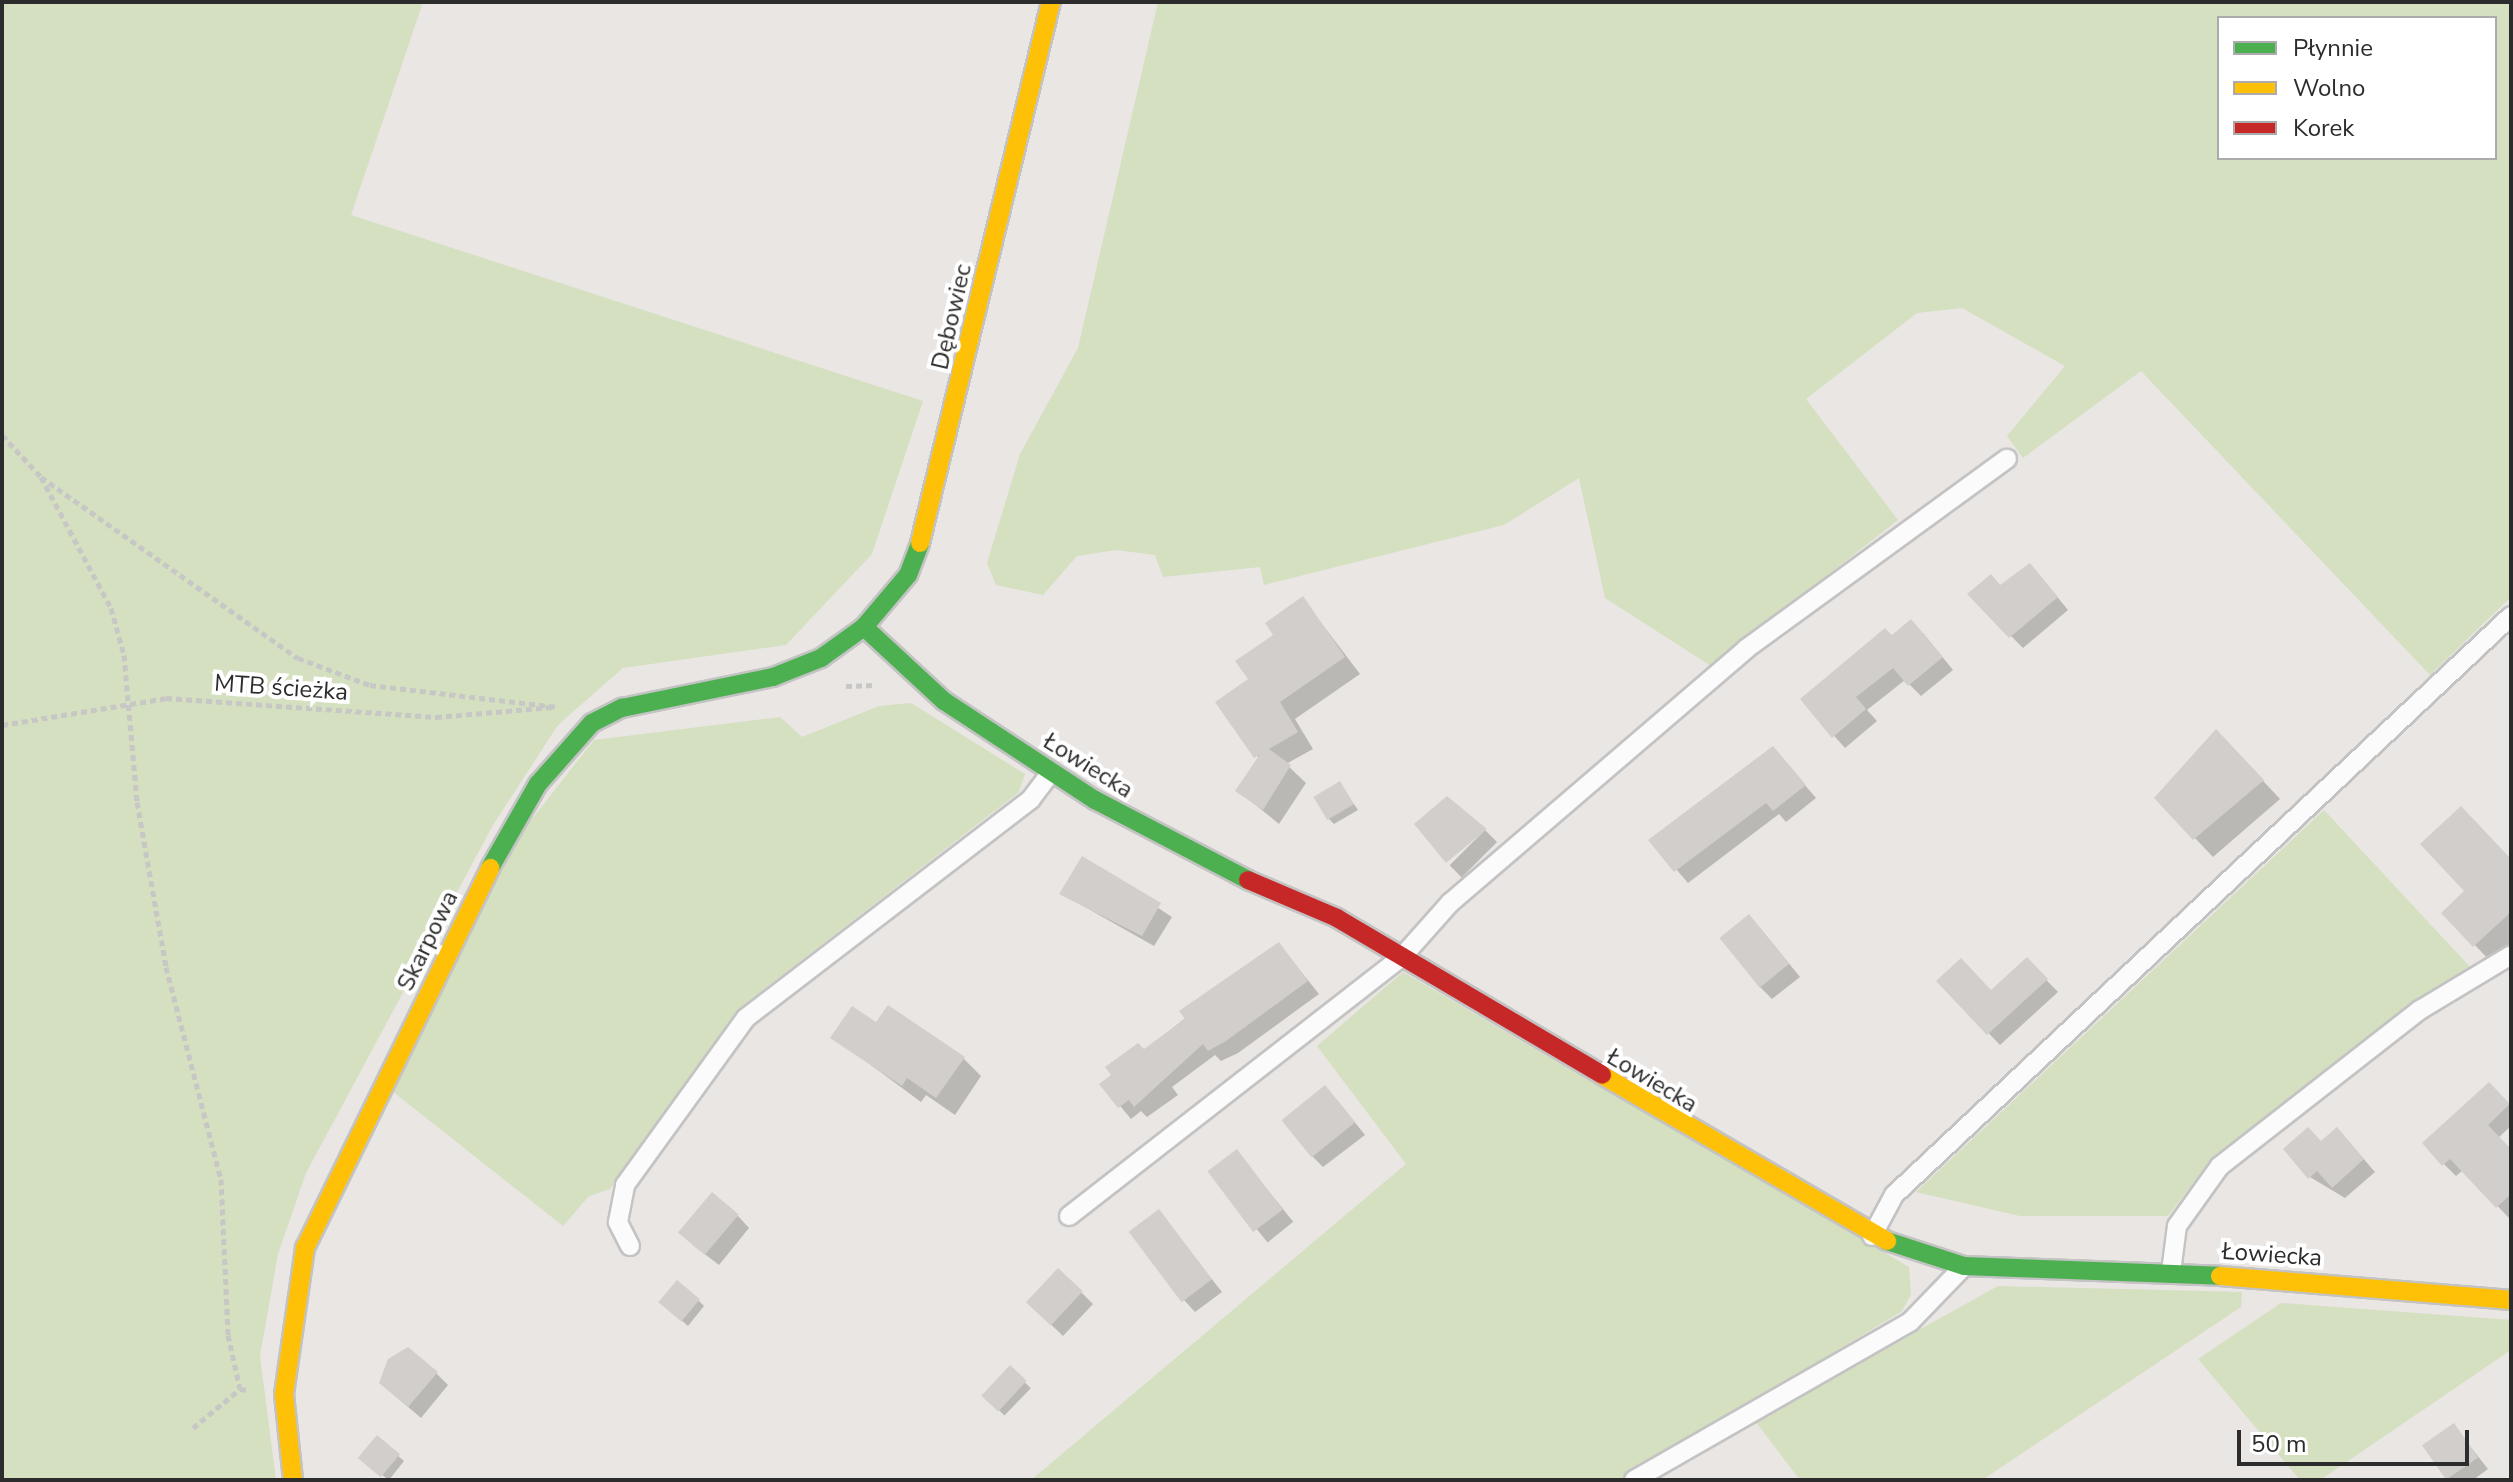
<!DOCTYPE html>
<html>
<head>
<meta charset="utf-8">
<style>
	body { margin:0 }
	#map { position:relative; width:2513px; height:1482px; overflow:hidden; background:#e9e6e3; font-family:"Nunito Sans",sans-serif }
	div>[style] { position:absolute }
	.green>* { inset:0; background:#d4e0c0 }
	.shadow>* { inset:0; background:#0003; transform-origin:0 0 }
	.building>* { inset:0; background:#d1cecc; transform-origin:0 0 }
	.path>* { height:5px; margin-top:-2.5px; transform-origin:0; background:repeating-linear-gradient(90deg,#c7c7c6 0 6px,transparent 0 10px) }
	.roads { filter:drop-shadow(2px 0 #c4c3c3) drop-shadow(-2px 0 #c4c3c3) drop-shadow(0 2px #c4c3c3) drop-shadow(0 -2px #c4c3c3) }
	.lane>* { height:18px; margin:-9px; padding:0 9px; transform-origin:9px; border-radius:9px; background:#fcfbfb }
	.fast>* { height:18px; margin:-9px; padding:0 9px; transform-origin:9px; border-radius:9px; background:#4caf50 }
	.slow>* { height:18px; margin:-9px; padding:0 9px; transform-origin:9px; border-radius:9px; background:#ffc107 }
	.jam>* { height:18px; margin:-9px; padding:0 9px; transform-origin:9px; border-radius:9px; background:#c62828 }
	span { translate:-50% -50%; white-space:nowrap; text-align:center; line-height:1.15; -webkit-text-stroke:8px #fff; paint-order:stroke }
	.street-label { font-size:24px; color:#2c2c2c }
	.frame { position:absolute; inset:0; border:4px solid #2c2c2c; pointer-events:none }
	.legend { position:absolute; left:2217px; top:16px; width:280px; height:144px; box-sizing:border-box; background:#fff; border:2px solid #ababab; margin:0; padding:10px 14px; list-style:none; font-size:24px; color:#2c2c2c }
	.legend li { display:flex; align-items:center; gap:16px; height:40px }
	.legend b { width:40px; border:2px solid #ababab }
	.scale { position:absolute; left:2237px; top:1430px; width:232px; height:36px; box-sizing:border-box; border:4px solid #2c2c2c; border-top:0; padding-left:10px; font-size:24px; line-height:28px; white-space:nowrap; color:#2c2c2c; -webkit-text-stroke:6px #fff; paint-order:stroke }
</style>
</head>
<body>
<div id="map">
	<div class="green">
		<div style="clip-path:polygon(2px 2px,423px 2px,351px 215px,923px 401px,872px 554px,786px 645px,623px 668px,558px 725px,493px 825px,306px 1173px,278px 1254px,260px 1356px,276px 1480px,2px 1480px)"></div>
		<div style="clip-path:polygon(evenodd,1158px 2px,2511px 2px,2511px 597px,2430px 675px,2141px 371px,2023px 458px,2007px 436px,2065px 366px,1962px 308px,1917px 313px,1806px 399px,1898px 520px,1711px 666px,1605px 598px,1579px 478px,1504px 525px,1264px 585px,1260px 567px,1163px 577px,1155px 555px,1116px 550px,1077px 556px,1043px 595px,996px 585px,987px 563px,1020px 454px,1078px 348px,1158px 2px,2219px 18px,2495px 18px,2495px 158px,2219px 158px,2219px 18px)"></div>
		<div style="clip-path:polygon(911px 703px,1025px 774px,1019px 792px,737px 1010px,610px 1189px,589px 1196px,563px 1226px,392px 1091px,521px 833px,594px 740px,780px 717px,802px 737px,879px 706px)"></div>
		<div style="clip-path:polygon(2324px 810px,2471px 968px,2255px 1126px,2196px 1179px,2168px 1216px,2020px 1216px,1916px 1192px)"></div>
		<div style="clip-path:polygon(1403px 972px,1909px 1267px,1911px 1295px,1901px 1312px,1619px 1480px,1031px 1480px,1406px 1164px,1317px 1046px)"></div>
		<div style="clip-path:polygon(1998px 1286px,2242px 1292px,2241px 1307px,1982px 1480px,1800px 1480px,1755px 1421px)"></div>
		<div style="clip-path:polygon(2281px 1303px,2511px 1320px,2511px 1350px,2320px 1480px,2300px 1480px,2198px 1359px)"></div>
	</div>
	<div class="shadow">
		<div style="clip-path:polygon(2041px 577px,2068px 610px,2023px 648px,1970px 595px)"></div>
		<div style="clip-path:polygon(1303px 599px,1360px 674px,1295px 719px,1313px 749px,1286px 764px,1306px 783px,1279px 824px,1237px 790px,1258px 760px,1251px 680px)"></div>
		<div style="clip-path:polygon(1923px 633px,1953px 670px,1921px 696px,1905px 680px,1867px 710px,1877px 721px,1845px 748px,1802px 700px,1892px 637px)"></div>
		<div style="clip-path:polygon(1773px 748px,1816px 798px,1786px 822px,1779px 814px,1688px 883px,1651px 840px)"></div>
		<div style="clip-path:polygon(2234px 750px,2280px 799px,2213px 857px,2157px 798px)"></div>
		<div style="clip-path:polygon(1340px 784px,1358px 810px,1334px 824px,1328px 818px)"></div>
		<div style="left:1485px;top:830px;width:17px;height:50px;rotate:45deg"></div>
		<div style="clip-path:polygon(1083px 859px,1172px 917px,1154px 946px,1062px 894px)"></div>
		<div style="clip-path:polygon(2511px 861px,2511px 947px,2493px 964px,2444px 913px)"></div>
		<div style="clip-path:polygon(1760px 928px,1800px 977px,1772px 999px,1760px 987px)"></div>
		<div style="clip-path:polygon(1279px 944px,1319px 994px,1238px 1053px,1221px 1061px,1215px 1055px,1172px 1087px,1178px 1095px,1147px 1117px,1141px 1111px,1131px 1119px,1102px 1084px)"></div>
		<div style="clip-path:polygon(2027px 960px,2058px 992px,2000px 1045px,1939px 981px,1991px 993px)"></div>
		<div style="clip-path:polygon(877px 1025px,963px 1058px,981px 1076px,955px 1115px,926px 1095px,921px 1102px,833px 1037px)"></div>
		<div style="clip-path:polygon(2489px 1084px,2511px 1107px,2511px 1126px,2498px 1138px,2511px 1151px,2509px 1218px,2463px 1170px,2456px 1176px,2444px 1164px)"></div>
		<div style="clip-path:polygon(1337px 1100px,1365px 1135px,1323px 1167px,1311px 1155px)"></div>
		<div style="clip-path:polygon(2349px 1142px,2375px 1172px,2345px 1198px,2310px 1177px,2322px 1143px)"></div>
		<div style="left:1236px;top:1151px;width:91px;height:33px;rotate:51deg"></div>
		<div style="clip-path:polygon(1159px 1212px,1222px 1292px,1195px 1312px,1184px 1300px)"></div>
		<div style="clip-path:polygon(738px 1216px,749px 1228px,719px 1265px,693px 1245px)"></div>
		<div style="clip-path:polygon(1081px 1292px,1093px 1304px,1063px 1336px,1040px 1314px)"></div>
		<div style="clip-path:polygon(698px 1300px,704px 1306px,688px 1326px,667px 1308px)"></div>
		<div style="left:1010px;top:1368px;width:29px;height:38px;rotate:44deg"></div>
		<div style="clip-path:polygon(436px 1373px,448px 1385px,421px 1418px,393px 1394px)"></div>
		<div style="clip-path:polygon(2454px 1426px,2488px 1469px,2473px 1480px,2446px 1478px)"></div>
		<div style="clip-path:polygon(377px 1438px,404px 1461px,389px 1480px,367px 1464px)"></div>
	</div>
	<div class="building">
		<div style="clip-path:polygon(2030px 563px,2058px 597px,2009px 638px,1967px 594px,1991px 574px,2000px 585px)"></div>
		<div style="clip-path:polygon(1303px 596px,1345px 657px,1280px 702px,1298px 732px,1269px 749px,1291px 765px,1263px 810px,1235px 791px,1260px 754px,1254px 758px,1215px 702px,1248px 679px,1235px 661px,1273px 635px,1265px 623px)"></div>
		<div style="clip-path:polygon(1911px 619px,1943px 657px,1908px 686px,1893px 668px,1856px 697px,1866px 709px,1832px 738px,1800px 699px,1885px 628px,1892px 635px)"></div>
		<div style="clip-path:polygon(2216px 729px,2264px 780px,2193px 840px,2154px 798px)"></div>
		<div style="clip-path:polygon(1773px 746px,1806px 785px,1773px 811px,1766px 803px,1674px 872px,1648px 840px)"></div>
		<div style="left:1340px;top:781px;width:27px;height:31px;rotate:59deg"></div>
		<div style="clip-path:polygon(1447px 796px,1487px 829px,1446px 863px,1414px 824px)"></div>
		<div style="clip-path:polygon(2461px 806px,2511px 859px,2511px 912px,2473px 947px,2441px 913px,2464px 891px,2420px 844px)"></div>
		<div style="clip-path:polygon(1082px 856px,1161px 903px,1142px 936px,1059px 894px)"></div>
		<div style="left:1749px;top:914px;width:64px;height:38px;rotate:51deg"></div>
		<div style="clip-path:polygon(1279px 942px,1308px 981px,1226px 1041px,1208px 1051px,1203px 1044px,1134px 1107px,1129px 1100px,1118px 1108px,1099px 1084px,1111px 1075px,1105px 1067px,1138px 1043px,1144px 1049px,1185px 1019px,1179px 1011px)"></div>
		<div style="clip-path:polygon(2027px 957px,2048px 979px,1987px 1035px,1936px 981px,1961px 958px,1991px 990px)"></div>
		<div style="clip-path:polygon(888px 1005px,965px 1057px,936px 1098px,907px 1078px,902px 1086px,830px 1038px,852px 1006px,876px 1022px)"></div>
		<div style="clip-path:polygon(2489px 1082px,2510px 1104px,2488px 1125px,2511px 1149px,2511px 1194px,2496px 1208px,2450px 1159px,2442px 1166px,2422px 1143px)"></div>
		<div style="left:1325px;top:1085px;width:48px;height:56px;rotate:51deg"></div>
		<div style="clip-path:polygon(2308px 1127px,2321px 1141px,2337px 1127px,2364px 1159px,2332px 1188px,2317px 1171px,2308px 1179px,2283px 1149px)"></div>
		<div style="left:1237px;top:1149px;width:76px;height:37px;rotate:53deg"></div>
		<div style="left:712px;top:1192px;width:35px;height:53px;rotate:40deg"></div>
		<div style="left:1159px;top:1209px;width:88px;height:38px;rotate:53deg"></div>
		<div style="left:1058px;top:1268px;width:34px;height:47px;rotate:43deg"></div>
		<div style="left:677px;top:1280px;width:30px;height:29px;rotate:40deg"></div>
		<div style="clip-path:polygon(408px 1347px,438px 1372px,408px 1407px,379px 1383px,388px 1359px)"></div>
		<div style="left:1010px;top:1365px;width:23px;height:42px;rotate:43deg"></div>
		<div style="left:2454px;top:1423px;width:42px;height:39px;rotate:55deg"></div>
		<div style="left:377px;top:1435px;width:30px;height:30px;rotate:40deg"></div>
	</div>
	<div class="path">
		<div style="left:2px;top:435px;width:57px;rotate:47.1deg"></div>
		<div style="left:41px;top:477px;width:314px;rotate:35.2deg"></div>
		<div style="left:298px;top:658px;width:77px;rotate:20.6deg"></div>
		<div style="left:370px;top:685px;width:189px;rotate:6.7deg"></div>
		<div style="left:41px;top:477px;width:149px;rotate:61.9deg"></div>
		<div style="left:111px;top:608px;width:49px;rotate:74.5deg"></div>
		<div style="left:124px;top:655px;width:148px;rotate:84.9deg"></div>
		<div style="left:137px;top:802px;width:168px;rotate:80deg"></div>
		<div style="left:166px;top:967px;width:219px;rotate:75.5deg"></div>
		<div style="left:221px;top:1179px;width:156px;rotate:87.4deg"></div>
		<div style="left:228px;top:1335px;width:55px;rotate:77.5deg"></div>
		<div style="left:240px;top:1389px;width:8px;rotate:7deg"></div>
		<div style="left:846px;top:686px;width:29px;rotate:-2deg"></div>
		<div style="left:2px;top:725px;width:166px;rotate:-9.3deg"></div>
		<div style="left:166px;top:698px;width:271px;rotate:4deg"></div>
		<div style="left:436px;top:717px;width:117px;rotate:-4.9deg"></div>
		<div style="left:193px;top:1428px;width:61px;rotate:-39.7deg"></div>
	</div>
	<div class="roads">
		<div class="lane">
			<div style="left:1069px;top:1216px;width:422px;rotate:-37.9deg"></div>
			<div style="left:1402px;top:957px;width:72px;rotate:-48.4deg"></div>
			<div style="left:1450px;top:903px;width:390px;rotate:-40.6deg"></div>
			<div style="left:1746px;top:649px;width:323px;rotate:-36.1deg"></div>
			<div style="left:1872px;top:1236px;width:47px;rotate:-61.8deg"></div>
			<div style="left:1894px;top:1195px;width:846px;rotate:-43.18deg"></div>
			<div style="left:630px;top:1246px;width:27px;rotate:-117deg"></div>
			<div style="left:618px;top:1222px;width:38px;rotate:-79deg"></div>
			<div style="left:625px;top:1185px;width:206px;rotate:-54.1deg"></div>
			<div style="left:746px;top:1018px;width:359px;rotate:-37.5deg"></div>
			<div style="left:1031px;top:799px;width:34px;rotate:-53deg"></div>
			<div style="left:2171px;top:1272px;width:46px;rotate:-82.6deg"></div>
			<div style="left:2177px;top:1226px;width:74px;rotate:-54.4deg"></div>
			<div style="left:2220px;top:1166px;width:254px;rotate:-38deg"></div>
			<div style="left:2420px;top:1010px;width:106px;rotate:-31.1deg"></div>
			<div style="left:1634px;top:1480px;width:318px;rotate:-29.8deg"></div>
			<div style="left:1910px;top:1322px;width:78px;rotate:-46deg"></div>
		</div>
		<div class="fast">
			<div style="left:864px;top:627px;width:109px;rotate:42.8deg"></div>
			<div style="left:944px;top:701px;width:181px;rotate:33.3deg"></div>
			<div style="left:1095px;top:800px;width:173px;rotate:27.6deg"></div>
			<div style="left:490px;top:868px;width:97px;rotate:-60.3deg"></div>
			<div style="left:538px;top:784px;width:81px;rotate:-48.5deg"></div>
			<div style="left:592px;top:723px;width:34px;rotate:-27deg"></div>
			<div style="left:622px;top:708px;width:154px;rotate:-11.6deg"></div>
			<div style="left:773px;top:677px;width:52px;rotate:-21.6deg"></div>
			<div style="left:821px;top:658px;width:53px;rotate:-35.8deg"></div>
			<div style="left:864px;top:627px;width:68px;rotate:-49.8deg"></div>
			<div style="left:908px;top:575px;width:34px;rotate:-69deg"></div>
			<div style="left:1887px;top:1241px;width:81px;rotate:18deg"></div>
			<div style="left:1964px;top:1266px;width:256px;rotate:2.2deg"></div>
		</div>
		<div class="slow">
			<div style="left:920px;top:543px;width:557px;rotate:-76.39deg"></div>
			<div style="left:1602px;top:1075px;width:330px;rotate:30.2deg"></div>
			<div style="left:2220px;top:1276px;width:292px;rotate:4.7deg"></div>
			<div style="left:293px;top:1480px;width:86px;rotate:-96deg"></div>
			<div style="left:284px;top:1394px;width:148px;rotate:-81.8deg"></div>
			<div style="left:305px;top:1248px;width:423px;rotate:-64deg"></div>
		</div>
		<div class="jam">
			<div style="left:1248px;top:880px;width:97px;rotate:23.1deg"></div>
			<div style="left:1337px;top:918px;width:308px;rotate:30.6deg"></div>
		</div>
	</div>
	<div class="street-label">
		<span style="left:952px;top:317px;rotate:-77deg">Dębowiec</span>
		<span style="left:281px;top:688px;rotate:4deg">MTB ścieżka</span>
		<span style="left:1088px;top:766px;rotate:32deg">Łowiecka</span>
		<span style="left:428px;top:941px;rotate:-64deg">Skarpowa</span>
		<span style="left:1652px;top:1081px;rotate:31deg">Łowiecka</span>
		<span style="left:2272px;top:1255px;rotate:4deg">Łowiecka</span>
	</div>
	<div class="frame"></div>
	<ul class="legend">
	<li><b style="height:10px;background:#4caf50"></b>Płynnie</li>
	<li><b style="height:10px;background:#ffc107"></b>Wolno</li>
	<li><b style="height:10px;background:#c62828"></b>Korek</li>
	</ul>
	<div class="scale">50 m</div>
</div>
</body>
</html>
